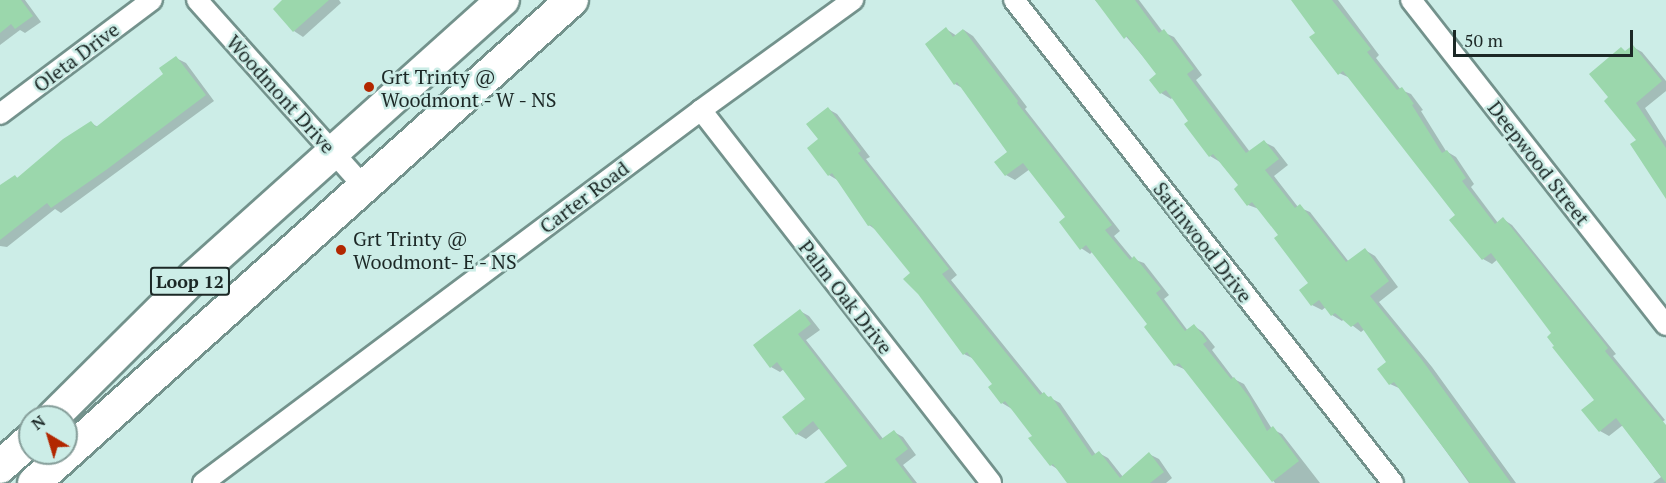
<!DOCTYPE html>
<html>
<head>
<meta charset="utf-8">
<style>
	body { margin:0 }
	#map { position:relative; width:1666px; height:483px; overflow:hidden; background:#ccede7; font-family:"PT Serif",serif }
	div>[style] { position:absolute }
	.shadow>* { inset:0; background:#0003 }
	.building>* { inset:0; background:#9bd7ac }
	.roads { filter:drop-shadow(2px 0 #73928c) drop-shadow(-2px 0 #73928c) drop-shadow(0 2px #73928c) drop-shadow(0 -2px #73928c) }
	.street>* { height:20px; margin:-10px; padding:0 10px; transform-origin:10px; border-radius:10px; background:#fff }
	.primary>* { height:32px; margin:-16px; padding:0 16px; transform-origin:16px; border-radius:16px; background:#fff }
	.dots>* { width:16px; height:16px; translate:-50% -50%; box-sizing:border-box; border:3px solid #ccede7; border-radius:50% }
	span { translate:-50% -50%; white-space:nowrap; text-align:center; line-height:1.15; -webkit-text-stroke:5px #ccede7; paint-order:stroke }
	.shield-label span { padding:2px 4px; background:#ccede7; border:2px solid; border-radius:4px; -webkit-text-stroke-width:0 }
	.shield-label { font-size:18px; color:#1c2826; font-weight:700 }
	.street-label { font-size:20px; color:#1c2826 }
	.poi-label { font-size:20px; color:#1c2826 }
	.left { translate:0 -50%; text-align:left }
	.north { position:absolute; left:18px; top:405px; width:60px; height:60px; box-sizing:border-box; background:#ccede7; border:2px solid #869e9a; border-radius:50%; rotate:322deg; font-size:16px; font-weight:700; line-height:24px; text-align:center; color:#1c2826 }
	.north::after { content:''; display:block; margin:auto; width:21px; height:27px; background:#b22700; clip-path:polygon(50% 0,100% 100%,50% 72%,0 100%) }
	.scale { position:absolute; left:1453px; top:30px; width:180px; height:27px; box-sizing:border-box; border:3px solid #1c2826; border-top:0; padding-left:8px; font-size:18px; line-height:21px; white-space:nowrap; color:#1c2826; -webkit-text-stroke:4px #ccede7; paint-order:stroke }
</style>
</head>
<body>
<div id="map">
	<div class="shadow">
		<div style="clip-path:polygon(0 0,25px 0,41px 22px,25px 33px,20px 30px,0 45px)"></div>
		<div style="clip-path:polygon(284px 0,339px 0,341px 3px,303px 37px,294px 31px,275px 9px)"></div>
		<div style="clip-path:polygon(1095px 0,1139px 0,1163px 32px,1174px 37px,1202px 75px,1196px 80px,1250px 152px,1264px 142px,1274px 147px,1288px 165px,1274px 176px,1298px 207px,1310px 212px,1349px 262px,1365px 250px,1375px 256px,1398px 287px,1379px 302px,1432px 367px,1516px 483px,1469px 483px,1401px 389px,1390px 384px,1388px 363px,1365px 329px,1361px 332px,1344px 319px,1342px 321px,1332px 315px,1326px 307px,1322px 310px,1312px 305px,1310px 284px,1280px 235px,1259px 209px,1248px 205px,1240px 186px,1220px 162px,1210px 156px,1191px 121px,1173px 97px,1171px 99px,1161px 93px,1151px 80px,1158px 74px)"></div>
		<div style="clip-path:polygon(1293px 0,1338px 0,1379px 55px,1376px 58px,1401px 90px,1411px 94px,1423px 110px,1421px 111px,1446px 151px,1456px 157px,1474px 184px,1471px 187px,1498px 223px,1503px 219px,1512px 225px,1616px 354px,1613px 356px,1665px 420px,1662px 422px,1666px 428px,1666px 483px,1653px 483px,1661px 477px,1623px 425px,1609px 436px,1600px 431px,1596px 400px,1553px 333px,1498px 259px,1492px 264px,1483px 259px,1457px 215px,1350px 78px,1339px 73px,1317px 33px)"></div>
		<div style="clip-path:polygon(946px 29px,957px 36px,964px 30px,973px 36px,1027px 107px,1025px 109px,1120px 231px,1114px 236px,1133px 259px,1144px 263px,1169px 295px,1164px 299px,1188px 331px,1194px 326px,1203px 332px,1215px 347px,1212px 350px,1234px 379px,1244px 384px,1272px 429px,1282px 434px,1320px 483px,1275px 483px,1186px 370px,1175px 365px,1150px 324px,1093px 251px,1090px 254px,1081px 248px,1067px 217px,1030px 169px,1015px 180px,1006px 175px,1009px 152px,964px 89px,955px 84px)"></div>
		<div style="clip-path:polygon(1633px 47px,1642px 52px,1666px 81px,1666px 91px,1645px 108px,1666px 141px,1666px 196px,1638px 141px,1610px 98px,1626px 52px)"></div>
		<div style="clip-path:polygon(176px 58px,186px 63px,214px 101px,61px 213px,55px 209px,7px 247px,0 246px,0 187px,15px 177px,18px 178px,91px 123px,98px 127px,166px 74px)"></div>
		<div style="clip-path:polygon(828px 109px,837px 114px,870px 157px,866px 159px,957px 275px,951px 280px,1043px 394px,1060px 403px,1096px 455px,1099px 453px,1108px 458px,1123px 477px,1149px 454px,1159px 459px,1172px 478px,1166px 483px,1069px 483px,1059px 470px,1051px 465px,1034px 436px,1012px 409px,1002px 403px,990px 387px,994px 384px,974px 359px,964px 354px,919px 293px,912px 273px,876px 230px,869px 225px,839px 181px,829px 175px,820px 140px)"></div>
		<div style="clip-path:polygon(800px 311px,809px 316px,820px 330px,806px 340px,884px 440px,894px 432px,903px 437px,916px 455px,903px 465px,917px 483px,834px 483px,849px 466px,820px 428px,806px 439px,797px 434px,807px 400px,784px 369px,780px 372px,771px 367px)"></div>
	</div>
	<div class="building">
		<div style="clip-path:polygon(0 0,21px 0,33px 16px,15px 29px,11px 24px,0 33px)"></div>
		<div style="clip-path:polygon(282px 0,329px 0,293px 32px,273px 9px)"></div>
		<div style="clip-path:polygon(1095px 0,1135px 0,1159px 33px,1164px 29px,1194px 69px,1187px 74px,1246px 153px,1264px 140px,1279px 159px,1265px 170px,1295px 208px,1300px 204px,1346px 262px,1365px 248px,1389px 281px,1370px 296px,1422px 360px,1511px 483px,1470px 483px,1394px 382px,1389px 385px,1377px 369px,1386px 362px,1358px 322px,1351px 327px,1335px 313px,1331px 316px,1319px 300px,1311px 306px,1299px 290px,1308px 283px,1274px 238px,1278px 235px,1252px 202px,1247px 206px,1234px 189px,1238px 185px,1213px 154px,1209px 157px,1184px 124px,1188px 121px,1166px 90px,1160px 94px,1149px 80px,1156px 74px,1127px 36px,1124px 39px)"></div>
		<div style="clip-path:polygon(1291px 0,1332px 0,1371px 49px,1367px 52px,1397px 90px,1402px 87px,1414px 104px,1412px 105px,1442px 153px,1447px 150px,1466px 178px,1462px 181px,1495px 224px,1503px 217px,1608px 348px,1605px 351px,1666px 425px,1666px 483px,1616px 418px,1599px 432px,1581px 410px,1594px 400px,1552px 347px,1554px 346px,1547px 337px,1551px 333px,1491px 253px,1482px 260px,1449px 220px,1455px 215px,1343px 71px,1338px 75px,1309px 37px,1315px 33px)"></div>
		<div style="clip-path:polygon(946px 27px,953px 37px,963px 29px,1018px 101px,1017px 103px,1112px 225px,1105px 230px,1130px 260px,1134px 256px,1161px 289px,1156px 293px,1185px 331px,1194px 324px,1207px 341px,1203px 344px,1231px 379px,1234px 377px,1249px 397px,1267px 431px,1273px 426px,1299px 461px,1272px 482px,1179px 363px,1174px 366px,1144px 327px,1147px 324px,1086px 245px,1080px 250px,1059px 222px,1065px 217px,1023px 163px,1005px 176px,994px 162px,1007px 152px,957px 82px,954px 85px,925px 44px)"></div>
		<div style="clip-path:polygon(1633px 45px,1662px 81px,1636px 103px,1666px 148px,1666px 199px,1630px 144px,1636px 140px,1604px 101px,1608px 97px,1589px 74px,1621px 47px,1625px 51px)"></div>
		<div style="clip-path:polygon(176px 56px,206px 95px,106px 170px,51px 208px,47px 203px,0 240px,0 185px,15px 175px,17px 178px,63px 139px,91px 121px,96px 127px,163px 74px,159px 68px)"></div>
		<div style="clip-path:polygon(828px 107px,861px 151px,858px 153px,949px 269px,942px 274px,1040px 395px,1044px 392px,1048px 397px,1051px 396px,1092px 456px,1099px 451px,1120px 478px,1149px 452px,1164px 472px,1150px 483px,1067px 483px,1053px 464px,1050px 466px,1028px 438px,1032px 436px,1005px 401px,1001px 404px,988px 387px,992px 384px,967px 352px,963px 355px,918px 294px,903px 279px,910px 273px,871px 225px,868px 226px,832px 173px,828px 176px,807px 148px,818px 139px,806px 124px)"></div>
		<div style="clip-path:polygon(800px 309px,811px 324px,798px 334px,880px 440px,894px 430px,908px 449px,895px 459px,913px 483px,824px 483px,847px 466px,813px 421px,796px 435px,782px 417px,805px 399px,777px 362px,770px 368px,753px 345px)"></div>
	</div>
	<div class="roads">
		<div class="street">
			<div style="left:197px;top:0;width:252px;rotate:48.2deg"></div>
			<div style="left:1014px;top:0;width:614px;rotate:51.88deg"></div>
			<div style="left:1411px;top:0;width:413px;rotate:51.9deg"></div>
			<div style="left:701px;top:110px;width:472px;rotate:52.1deg"></div>
			<div style="left:0;top:114px;width:190px;rotate:-36.9deg"></div>
			<div style="left:203px;top:483px;width:622px;rotate:-36.83deg"></div>
			<div style="left:701px;top:110px;width:188px;rotate:-35.9deg"></div>
		</div>
		<div class="primary">
			<div style="left:53px;top:417px;width:199px;rotate:-44.8deg"></div>
			<div style="left:194px;top:277px;width:415px;rotate:-41.9deg"></div>
			<div style="left:0;top:467px;width:40px;rotate:-42deg"></div>
			<div style="left:34px;top:483px;width:723px;rotate:-41.92deg"></div>
		</div>
	</div>
	<div class="dots">
		<div style="left:369px;top:87px;background:#b22700"></div>
		<div style="left:341px;top:250px;background:#b22700"></div>
	</div>
	<div class="shield-label">
		<span style="left:190px;top:281px">Loop 12</span>
	</div>
	<div class="street-label">
		<span style="left:76px;top:57px;rotate:-37deg">Oleta Drive</span>
		<span style="left:281px;top:94px;rotate:48deg">Woodmont Drive</span>
		<span style="left:1539px;top:163px;rotate:52deg">Deepwood Street</span>
		<span style="left:584px;top:197px;rotate:-37deg">Carter Road</span>
		<span style="left:1203px;top:242px;rotate:52deg">Satinwood Drive</span>
		<span style="left:846px;top:297px;rotate:52deg">Palm Oak Drive</span>
	</div>
	<div class="poi-label">
		<span class="left" style="left:381px;top:88px">Grt Trinty @<br>Woodmont - W - NS</span>
		<span class="left" style="left:353px;top:250px">Grt Trinty @<br>Woodmont- E - NS</span>
	</div>
	<div class="north">N</div>
	<div class="scale">50 m</div>
</div>
</body>
</html>
